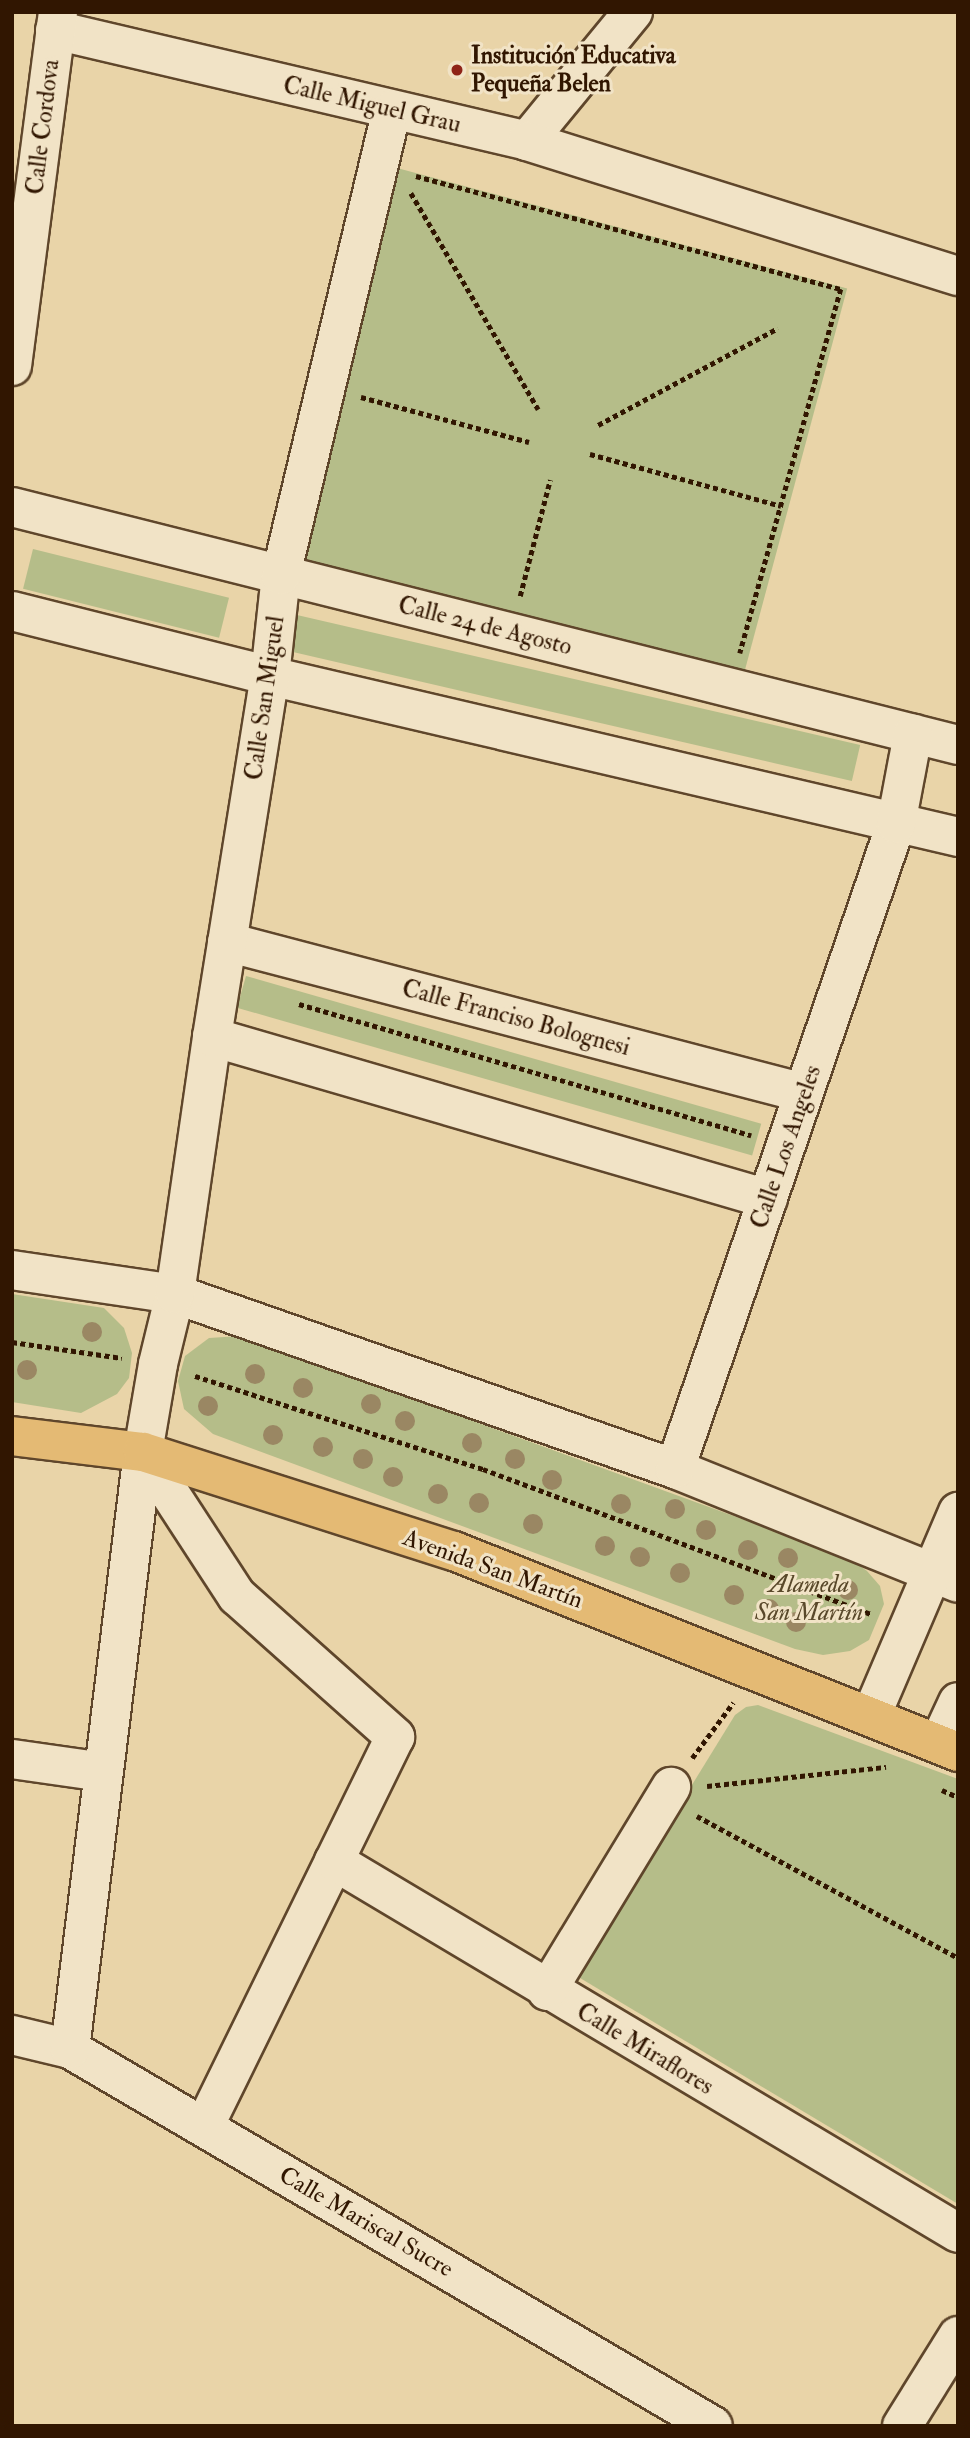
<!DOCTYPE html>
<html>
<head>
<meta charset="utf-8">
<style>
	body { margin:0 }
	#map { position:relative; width:970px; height:2438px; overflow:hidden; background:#e9d4a8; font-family:"IM FELL Double Pica",serif }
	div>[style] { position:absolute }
	.green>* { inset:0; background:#b5bd89; transform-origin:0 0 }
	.path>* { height:4.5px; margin-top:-2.25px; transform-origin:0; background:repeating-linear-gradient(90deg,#311601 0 5px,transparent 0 8.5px) }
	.roads { filter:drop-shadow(2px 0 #5f462b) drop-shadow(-2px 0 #5f462b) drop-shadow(0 2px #5f462b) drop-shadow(0 -2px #5f462b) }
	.minor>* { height:38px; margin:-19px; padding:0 19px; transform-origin:19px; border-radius:19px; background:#f1e3c6 }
	.major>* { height:38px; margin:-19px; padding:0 19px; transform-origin:19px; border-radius:19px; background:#e4ba74 }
	.trees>* { width:20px; height:20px; margin:-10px; border-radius:50%; background:#9a8763 }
	.dots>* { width:19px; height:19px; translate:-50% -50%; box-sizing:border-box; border:4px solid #f1e3c6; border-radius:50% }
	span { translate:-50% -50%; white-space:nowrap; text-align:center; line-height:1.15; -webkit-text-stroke:6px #f1e3c6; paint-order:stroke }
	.poi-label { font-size:24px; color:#311601; font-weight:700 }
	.left { translate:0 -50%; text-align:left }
	.street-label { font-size:24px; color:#311601 }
	.park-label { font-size:24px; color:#59482a; font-style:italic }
	.frame { position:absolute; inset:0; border:14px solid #311601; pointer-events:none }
</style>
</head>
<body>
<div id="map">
	<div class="green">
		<div style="left:397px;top:168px;width:466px;height:409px;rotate:15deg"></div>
		<div style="left:33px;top:549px;width:202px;height:41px;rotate:14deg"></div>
		<div style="left:297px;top:615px;width:578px;height:37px;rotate:13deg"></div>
		<div style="left:246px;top:976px;width:536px;height:33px;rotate:16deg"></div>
		<div style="clip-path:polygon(12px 1294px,104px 1308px,124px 1328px,132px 1353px,129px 1378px,117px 1394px,81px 1413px,12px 1402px)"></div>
		<div style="clip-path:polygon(240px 1336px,849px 1558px,867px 1571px,880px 1586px,884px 1604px,869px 1640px,850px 1651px,823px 1655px,795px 1649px,213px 1434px,184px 1409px,178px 1381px,185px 1356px,209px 1338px)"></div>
		<div style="clip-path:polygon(758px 1705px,958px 1779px,958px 2204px,575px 1975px,735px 1715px,746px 1707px)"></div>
	</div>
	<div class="path">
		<div style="left:416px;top:176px;width:440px;rotate:14.9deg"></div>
		<div style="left:841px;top:289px;width:378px;rotate:105.5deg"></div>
		<div style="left:411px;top:193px;width:251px;rotate:59.5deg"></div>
		<div style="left:361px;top:397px;width:174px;rotate:15deg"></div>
		<div style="left:598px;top:425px;width:204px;rotate:-28.3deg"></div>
		<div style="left:590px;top:454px;width:198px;rotate:15.2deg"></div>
		<div style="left:520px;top:596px;width:120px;rotate:-75.5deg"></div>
		<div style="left:299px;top:1004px;width:471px;rotate:16.2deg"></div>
		<div style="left:12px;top:1342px;width:111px;rotate:8.3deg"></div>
		<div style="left:195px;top:1376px;width:303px;rotate:17.9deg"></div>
		<div style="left:483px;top:1469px;width:416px;rotate:20.5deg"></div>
		<div style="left:692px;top:1758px;width:69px;rotate:-53.3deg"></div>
		<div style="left:707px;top:1786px;width:180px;rotate:-6.1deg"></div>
		<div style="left:942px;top:1790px;width:17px;rotate:24deg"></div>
		<div style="left:697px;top:1816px;width:297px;rotate:28.5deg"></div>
	</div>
	<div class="roads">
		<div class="minor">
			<div style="left:55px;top:30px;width:485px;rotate:13.2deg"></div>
			<div style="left:527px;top:141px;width:167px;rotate:-50.6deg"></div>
			<div style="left:527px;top:141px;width:452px;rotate:17.4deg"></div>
			<div style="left:12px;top:366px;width:357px;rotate:-82.6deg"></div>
			<div style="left:12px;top:507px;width:975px;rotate:14.12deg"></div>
			<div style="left:12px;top:611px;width:266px;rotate:14.1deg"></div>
			<div style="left:270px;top:676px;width:707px;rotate:13.17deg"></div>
			<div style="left:227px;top:942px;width:596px;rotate:14.67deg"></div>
			<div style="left:212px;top:1037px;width:579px;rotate:16.24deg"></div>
			<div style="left:12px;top:1270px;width:165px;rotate:8.4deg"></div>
			<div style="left:175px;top:1294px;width:530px;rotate:19.29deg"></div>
			<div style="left:675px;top:1469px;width:305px;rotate:21.9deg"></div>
			<div style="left:143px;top:1452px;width:172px;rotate:56.9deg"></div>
			<div style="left:237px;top:1596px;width:212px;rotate:41.7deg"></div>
			<div style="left:395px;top:1737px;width:434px;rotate:116.1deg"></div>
			<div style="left:675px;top:1469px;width:682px;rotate:-71.09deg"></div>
			<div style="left:896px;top:824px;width:92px;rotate:-79.3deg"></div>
			<div style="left:871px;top:1716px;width:222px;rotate:-66.9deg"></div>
			<div style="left:939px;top:1743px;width:45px;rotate:-65.1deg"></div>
			<div style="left:12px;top:1759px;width:92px;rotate:8.1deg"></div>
			<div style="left:334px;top:1861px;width:726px;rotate:30.8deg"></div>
			<div style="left:547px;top:1991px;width:239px;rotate:-58.7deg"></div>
			<div style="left:12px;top:2035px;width:60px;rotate:13.6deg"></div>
			<div style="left:70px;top:2049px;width:745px;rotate:30.38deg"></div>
			<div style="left:70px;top:2049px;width:601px;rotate:-83.03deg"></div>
			<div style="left:143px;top:1452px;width:89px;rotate:-80.3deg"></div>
			<div style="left:158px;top:1364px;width:72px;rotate:-76.3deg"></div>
			<div style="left:175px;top:1294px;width:260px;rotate:-81.8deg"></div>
			<div style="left:212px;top:1037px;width:366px;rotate:-80.9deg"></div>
			<div style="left:270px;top:676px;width:102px;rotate:-83.8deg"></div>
			<div style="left:281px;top:575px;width:478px;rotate:-76.6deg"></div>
			<div style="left:902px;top:2426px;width:106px;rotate:-58.1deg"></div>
		</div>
		<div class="major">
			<div style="left:12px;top:1436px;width:132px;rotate:7deg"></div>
			<div style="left:143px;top:1452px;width:326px;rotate:17.7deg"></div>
			<div style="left:454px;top:1551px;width:543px;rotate:21.74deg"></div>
		</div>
	</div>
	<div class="trees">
		<div style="left:92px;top:1332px"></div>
		<div style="left:27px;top:1370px"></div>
		<div style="left:255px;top:1374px"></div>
		<div style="left:303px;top:1388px"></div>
		<div style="left:371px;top:1404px"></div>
		<div style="left:208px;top:1406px"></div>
		<div style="left:405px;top:1421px"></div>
		<div style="left:273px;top:1435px"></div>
		<div style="left:472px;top:1443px"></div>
		<div style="left:323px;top:1447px"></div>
		<div style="left:363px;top:1459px"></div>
		<div style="left:515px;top:1459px"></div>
		<div style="left:393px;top:1477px"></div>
		<div style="left:552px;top:1480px"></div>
		<div style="left:438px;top:1494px"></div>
		<div style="left:479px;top:1503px"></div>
		<div style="left:621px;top:1504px"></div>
		<div style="left:675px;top:1509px"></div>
		<div style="left:533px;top:1524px"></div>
		<div style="left:706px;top:1530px"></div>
		<div style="left:605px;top:1546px"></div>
		<div style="left:748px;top:1550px"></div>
		<div style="left:640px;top:1557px"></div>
		<div style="left:788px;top:1558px"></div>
		<div style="left:680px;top:1573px"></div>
		<div style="left:848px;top:1590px"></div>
		<div style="left:734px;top:1595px"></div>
		<div style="left:769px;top:1609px"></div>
		<div style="left:796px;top:1622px"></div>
	</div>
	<div class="dots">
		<div style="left:457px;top:70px;background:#8f2418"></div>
	</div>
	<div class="poi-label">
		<span class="left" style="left:471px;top:70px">Institución Educativa<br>Pequeña Belen</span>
	</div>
	<div class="street-label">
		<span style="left:372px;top:105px;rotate:13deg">Calle Miguel Grau</span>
		<span style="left:43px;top:127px;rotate:-83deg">Calle Cordova</span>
		<span style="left:485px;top:626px;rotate:14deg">Calle 24 de Agosto</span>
		<span style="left:265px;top:698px;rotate:-82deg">Calle San Miguel</span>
		<span style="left:516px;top:1018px;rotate:15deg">Calle Franciso Bolognesi</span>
		<span style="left:786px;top:1147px;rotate:-71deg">Calle Los Angeles</span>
		<span style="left:493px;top:1569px;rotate:20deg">Avenida San Martín</span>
		<span style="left:645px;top:2049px;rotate:31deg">Calle Miraflores</span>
		<span style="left:366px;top:2222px;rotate:30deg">Calle Mariscal Sucre</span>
	</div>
	<div class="park-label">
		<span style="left:809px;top:1599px">Alameda<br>San Martín</span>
	</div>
	<div class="frame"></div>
</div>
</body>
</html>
